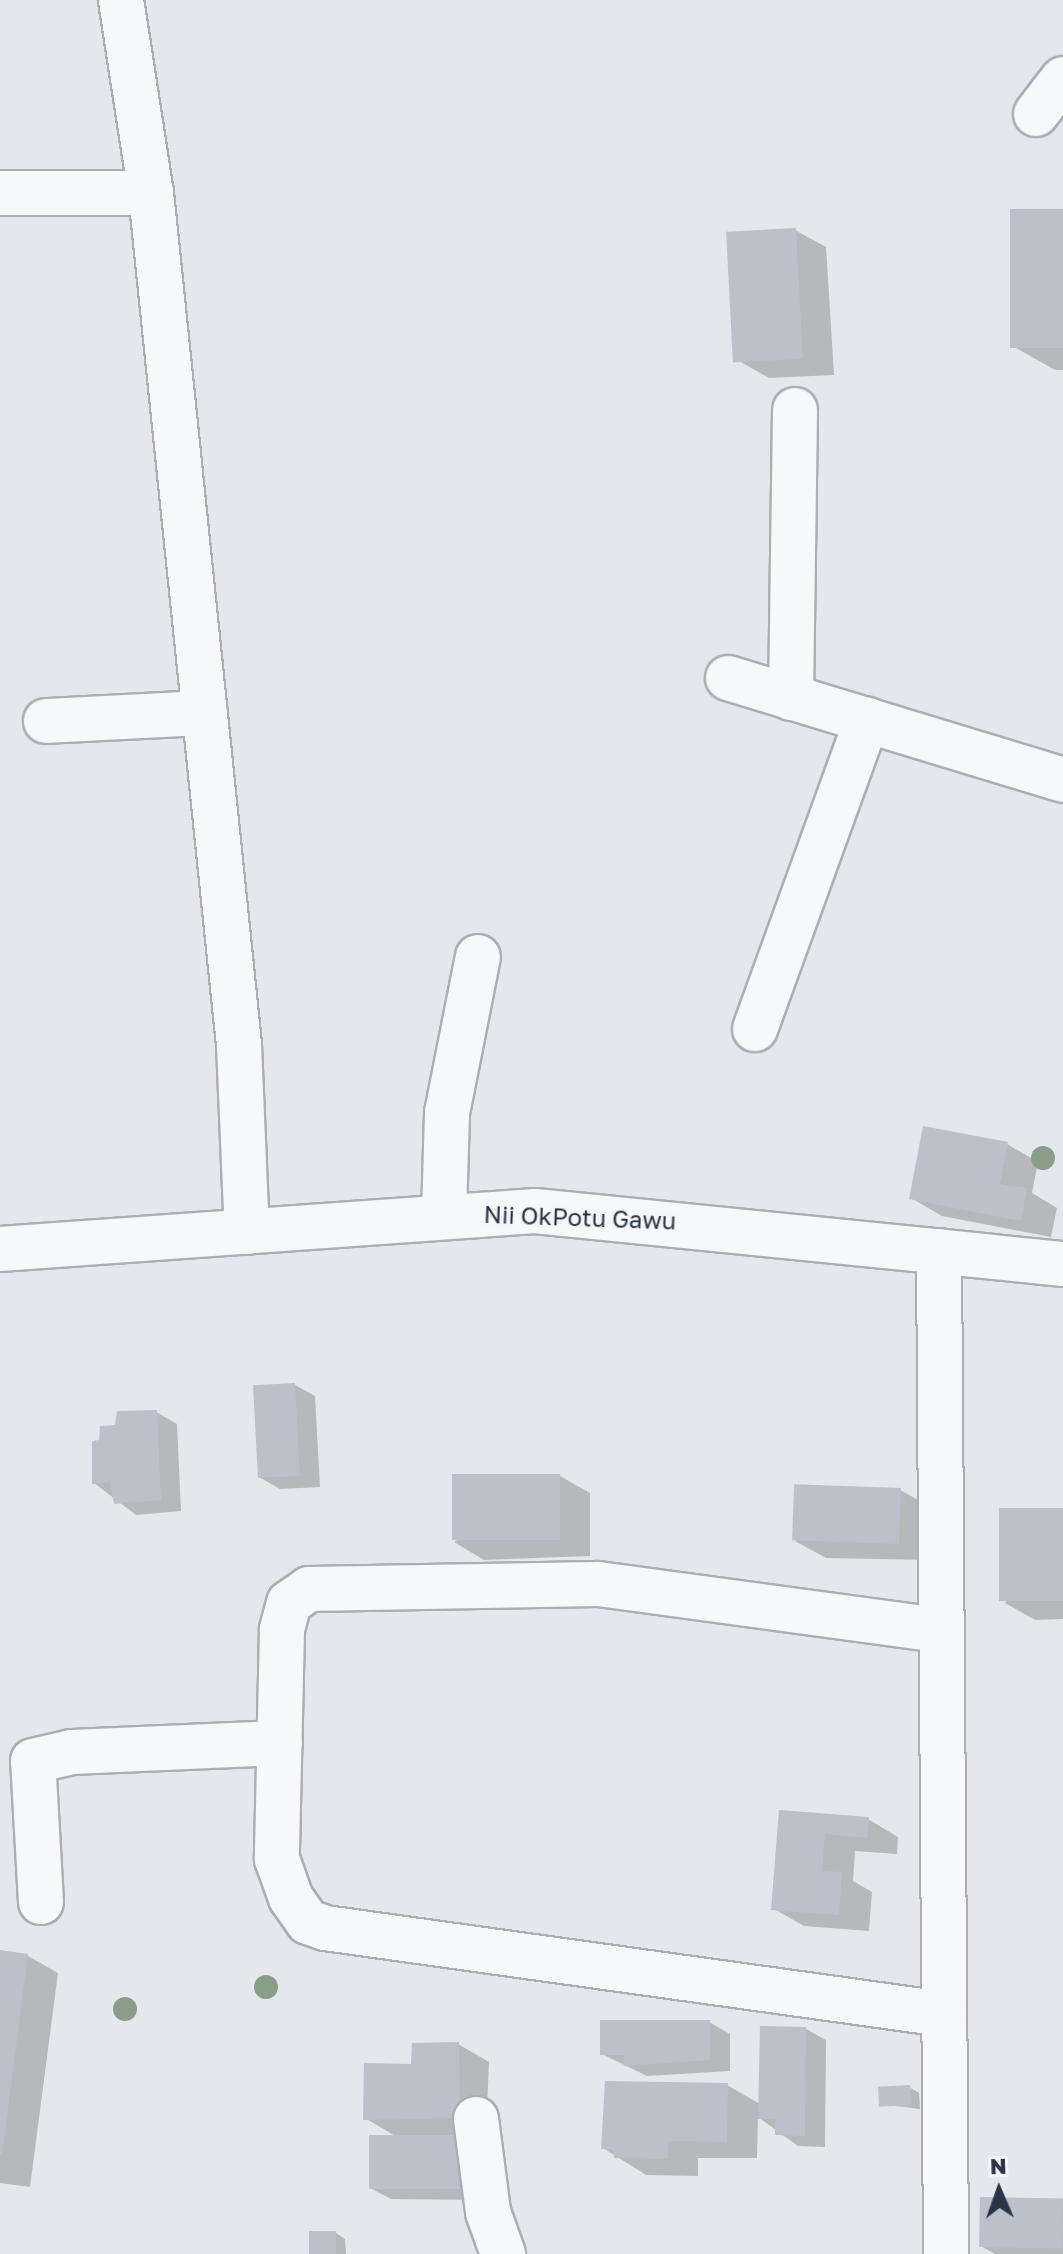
<!DOCTYPE html>
<html>
<head>
<meta charset="utf-8">
<style>
	body { margin:0 }
	#map { position:relative; width:1063px; height:2254px; overflow:hidden; background:#e4e7ec; font-family:"Golos Text",sans-serif }
	div>[style] { position:absolute }
	.shadow>* { inset:0; background:#0003 }
	.building>* { inset:0; background:#bbc0ca; transform-origin:0 0 }
	.roads { filter:drop-shadow(2px 0 #a9aeb7) drop-shadow(-2px 0 #a9aeb7) drop-shadow(0 2px #a9aeb7) drop-shadow(0 -2px #a9aeb7) }
	.minor>* { height:44px; margin:-22px; padding:0 22px; transform-origin:22px; border-radius:22px; background:#f7f8fa }
	.trees>* { width:24px; height:24px; margin:-12px; border-radius:50%; background:#899d89 }
	span { translate:-50% -50%; white-space:nowrap; text-align:center; line-height:1.15; -webkit-text-stroke:6px #f4f6f9; paint-order:stroke }
	.street-label { font-size:24px; color:#2b3445 }
	.north { position:absolute; left:959px; top:2150px; width:80px; height:80px; -webkit-text-stroke:6px #f4f6f9; paint-order:stroke; rotate:358deg; font-size:22px; font-weight:700; line-height:32px; text-align:center; color:#2b3445 }
	.north::after { content:''; display:block; margin:auto; width:28px; height:36px; background:#2b3445; clip-path:polygon(50% 0,100% 100%,50% 72%,0 100%) }
</style>
</head>
<body>
<div id="map">
	<div class="shadow">
		<div style="clip-path:polygon(1063px 211px,1063px 370px,1055px 370px,1016px 348px)"></div>
		<div style="clip-path:polygon(795px 230px,826px 247px,834px 375px,769px 378px,739px 361px)"></div>
		<div style="clip-path:polygon(1007px 1144px,1038px 1162px,1032px 1193px,1057px 1208px,1051px 1237px,942px 1216px,911px 1198px)"></div>
		<div style="clip-path:polygon(295px 1385px,315px 1396px,320px 1487px,280px 1489px,259px 1477px)"></div>
		<div style="clip-path:polygon(156px 1412px,177px 1424px,181px 1511px,136px 1515px,94px 1483px,101px 1442px,117px 1427px)"></div>
		<div style="clip-path:polygon(560px 1476px,590px 1493px,590px 1556px,484px 1560px,454px 1542px)"></div>
		<div style="clip-path:polygon(900px 1490px,931px 1507px,929px 1560px,826px 1558px,795px 1541px)"></div>
		<div style="clip-path:polygon(1063px 1510px,1063px 1619px,1035px 1620px,1005px 1603px)"></div>
		<div style="clip-path:polygon(781px 1812px,868px 1819px,898px 1837px,897px 1854px,855px 1851px,853px 1881px,872px 1892px,869px 1931px,804px 1926px,774px 1909px)"></div>
		<div style="clip-path:polygon(0 1952px,28px 1956px,58px 1973px,30px 2187px,0 2183px)"></div>
		<div style="clip-path:polygon(709px 2022px,730px 2034px,730px 2071px,647px 2076px,602px 2054px)"></div>
		<div style="clip-path:polygon(806px 2029px,826px 2040px,825px 2147px,798px 2146px,758px 2117px,757px 2158px,698px 2158px,698px 2176px,646px 2175px,603px 2148px,727px 2085px,760px 2104px)"></div>
		<div style="clip-path:polygon(458px 2044px,489px 2062px,483px 2200px,391px 2199px,370px 2188px,397px 2137px,365px 2118px,413px 2066px)"></div>
		<div style="clip-path:polygon(909px 2087px,919px 2093px,920px 2109px,880px 2104px)"></div>
		<div style="clip-path:polygon(1063px 2201px,1063px 2254px,995px 2254px,981px 2246px)"></div>
		<div style="clip-path:polygon(336px 2233px,345px 2239px,346px 2254px,311px 2254px)"></div>
	</div>
	<div class="building">
		<div style="left:1063px;top:209px;width:139px;height:53px;rotate:90deg"></div>
		<div style="left:796px;top:228px;width:131px;height:70px;rotate:87deg"></div>
		<div style="clip-path:polygon(923px 1126px,1008px 1142px,1000px 1184px,1027px 1188px,1021px 1221px,909px 1199px)"></div>
		<div style="left:295px;top:1383px;width:93px;height:42px;rotate:87deg"></div>
		<div style="clip-path:polygon(157px 1410px,161px 1500px,114px 1504px,110px 1482px,92px 1484px,92px 1441px,99px 1440px,100px 1426px,115px 1425px,117px 1411px)"></div>
		<div style="left:560px;top:1474px;width:66px;height:108px;rotate:90deg"></div>
		<div style="left:901px;top:1488px;width:56px;height:107px;rotate:92deg"></div>
		<div style="left:1063px;top:1508px;width:93px;height:64px;rotate:90deg"></div>
		<div style="clip-path:polygon(779px 1810px,869px 1817px,867px 1838px,825px 1834px,822px 1871px,842px 1872px,839px 1915px,771px 1910px)"></div>
		<div style="clip-path:polygon(0 1950px,28px 1954px,2px 2155px,0 2155px)"></div>
		<div style="clip-path:polygon(600px 2020px,710px 2020px,710px 2060px,624px 2066px,624px 2055px,600px 2055px)"></div>
		<div style="clip-path:polygon(760px 2026px,806px 2027px,805px 2136px,775px 2135px,775px 2119px,758px 2119px)"></div>
		<div style="clip-path:polygon(459px 2042px,460px 2118px,363px 2120px,364px 2063px,411px 2064px,412px 2043px)"></div>
		<div style="clip-path:polygon(605px 2081px,728px 2083px,727px 2142px,668px 2141px,668px 2159px,614px 2158px,613px 2150px,601px 2149px)"></div>
		<div style="left:910px;top:2085px;width:20px;height:32px;rotate:87deg"></div>
		<div style="left:369px;top:2135px;width:94px;height:54px"></div>
		<div style="left:980px;top:2197px;width:83px;height:50px;rotate:1deg"></div>
		<div style="left:336px;top:2231px;width:23px;height:27px;rotate:90deg"></div>
	</div>
	<div class="roads">
		<div class="minor">
			<div style="left:121px;top:0;width:195px;rotate:81.2deg"></div>
			<div style="left:151px;top:193px;width:857px;rotate:84.1deg"></div>
			<div style="left:239px;top:1045px;width:187px;rotate:87.6deg"></div>
			<div style="left:1036px;top:114px;width:44px;rotate:-52.4deg"></div>
			<div style="left:0;top:193px;width:151px"></div>
			<div style="left:728px;top:678px;width:350px;rotate:16.9deg"></div>
			<div style="left:791px;top:698px;width:288px;rotate:-89.2deg"></div>
			<div style="left:46px;top:721px;width:159px;rotate:-2.9deg"></div>
			<div style="left:755px;top:1029px;width:329px;rotate:-70.1deg"></div>
			<div style="left:444px;top:1215px;width:102px;rotate:-88.3deg"></div>
			<div style="left:447px;top:1113px;width:159px;rotate:-78.8deg"></div>
			<div style="left:0;top:1249px;width:536px;rotate:-4.06deg"></div>
			<div style="left:535px;top:1211px;width:531px;rotate:5.73deg"></div>
			<div style="left:939px;top:1251px;width:1003px;rotate:89.6deg"></div>
			<div style="left:939px;top:1630px;width:344px;rotate:-172.3deg"></div>
			<div style="left:598px;top:1584px;width:289px;rotate:179deg"></div>
			<div style="left:309px;top:1589px;width:24px;rotate:145deg"></div>
			<div style="left:289px;top:1603px;width:28px;rotate:105deg"></div>
			<div style="left:282px;top:1630px;width:229px;rotate:91.3deg"></div>
			<div style="left:277px;top:1859px;width:41px;rotate:70.3deg"></div>
			<div style="left:291px;top:1898px;width:29px;rotate:55deg"></div>
			<div style="left:308px;top:1922px;width:18px;rotate:19deg"></div>
			<div style="left:325px;top:1928px;width:624px;rotate:7.92deg"></div>
			<div style="left:41px;top:1902px;width:141px;rotate:-93.2deg"></div>
			<div style="left:33px;top:1761px;width:39px;rotate:-13deg"></div>
			<div style="left:71px;top:1752px;width:209px;rotate:-2.5deg"></div>
			<div style="left:476px;top:2119px;width:94px;rotate:82.6deg"></div>
			<div style="left:488px;top:2212px;width:45px;rotate:70.3deg"></div>
		</div>
	</div>
	<div class="trees">
		<div style="left:1043px;top:1158px"></div>
		<div style="left:266px;top:1987px"></div>
		<div style="left:125px;top:2009px"></div>
	</div>
	<div class="street-label">
		<span style="left:580px;top:1217px;rotate:2deg">Nii OkPotu Gawu</span>
	</div>
	<div class="north">N</div>
</div>
</body>
</html>
